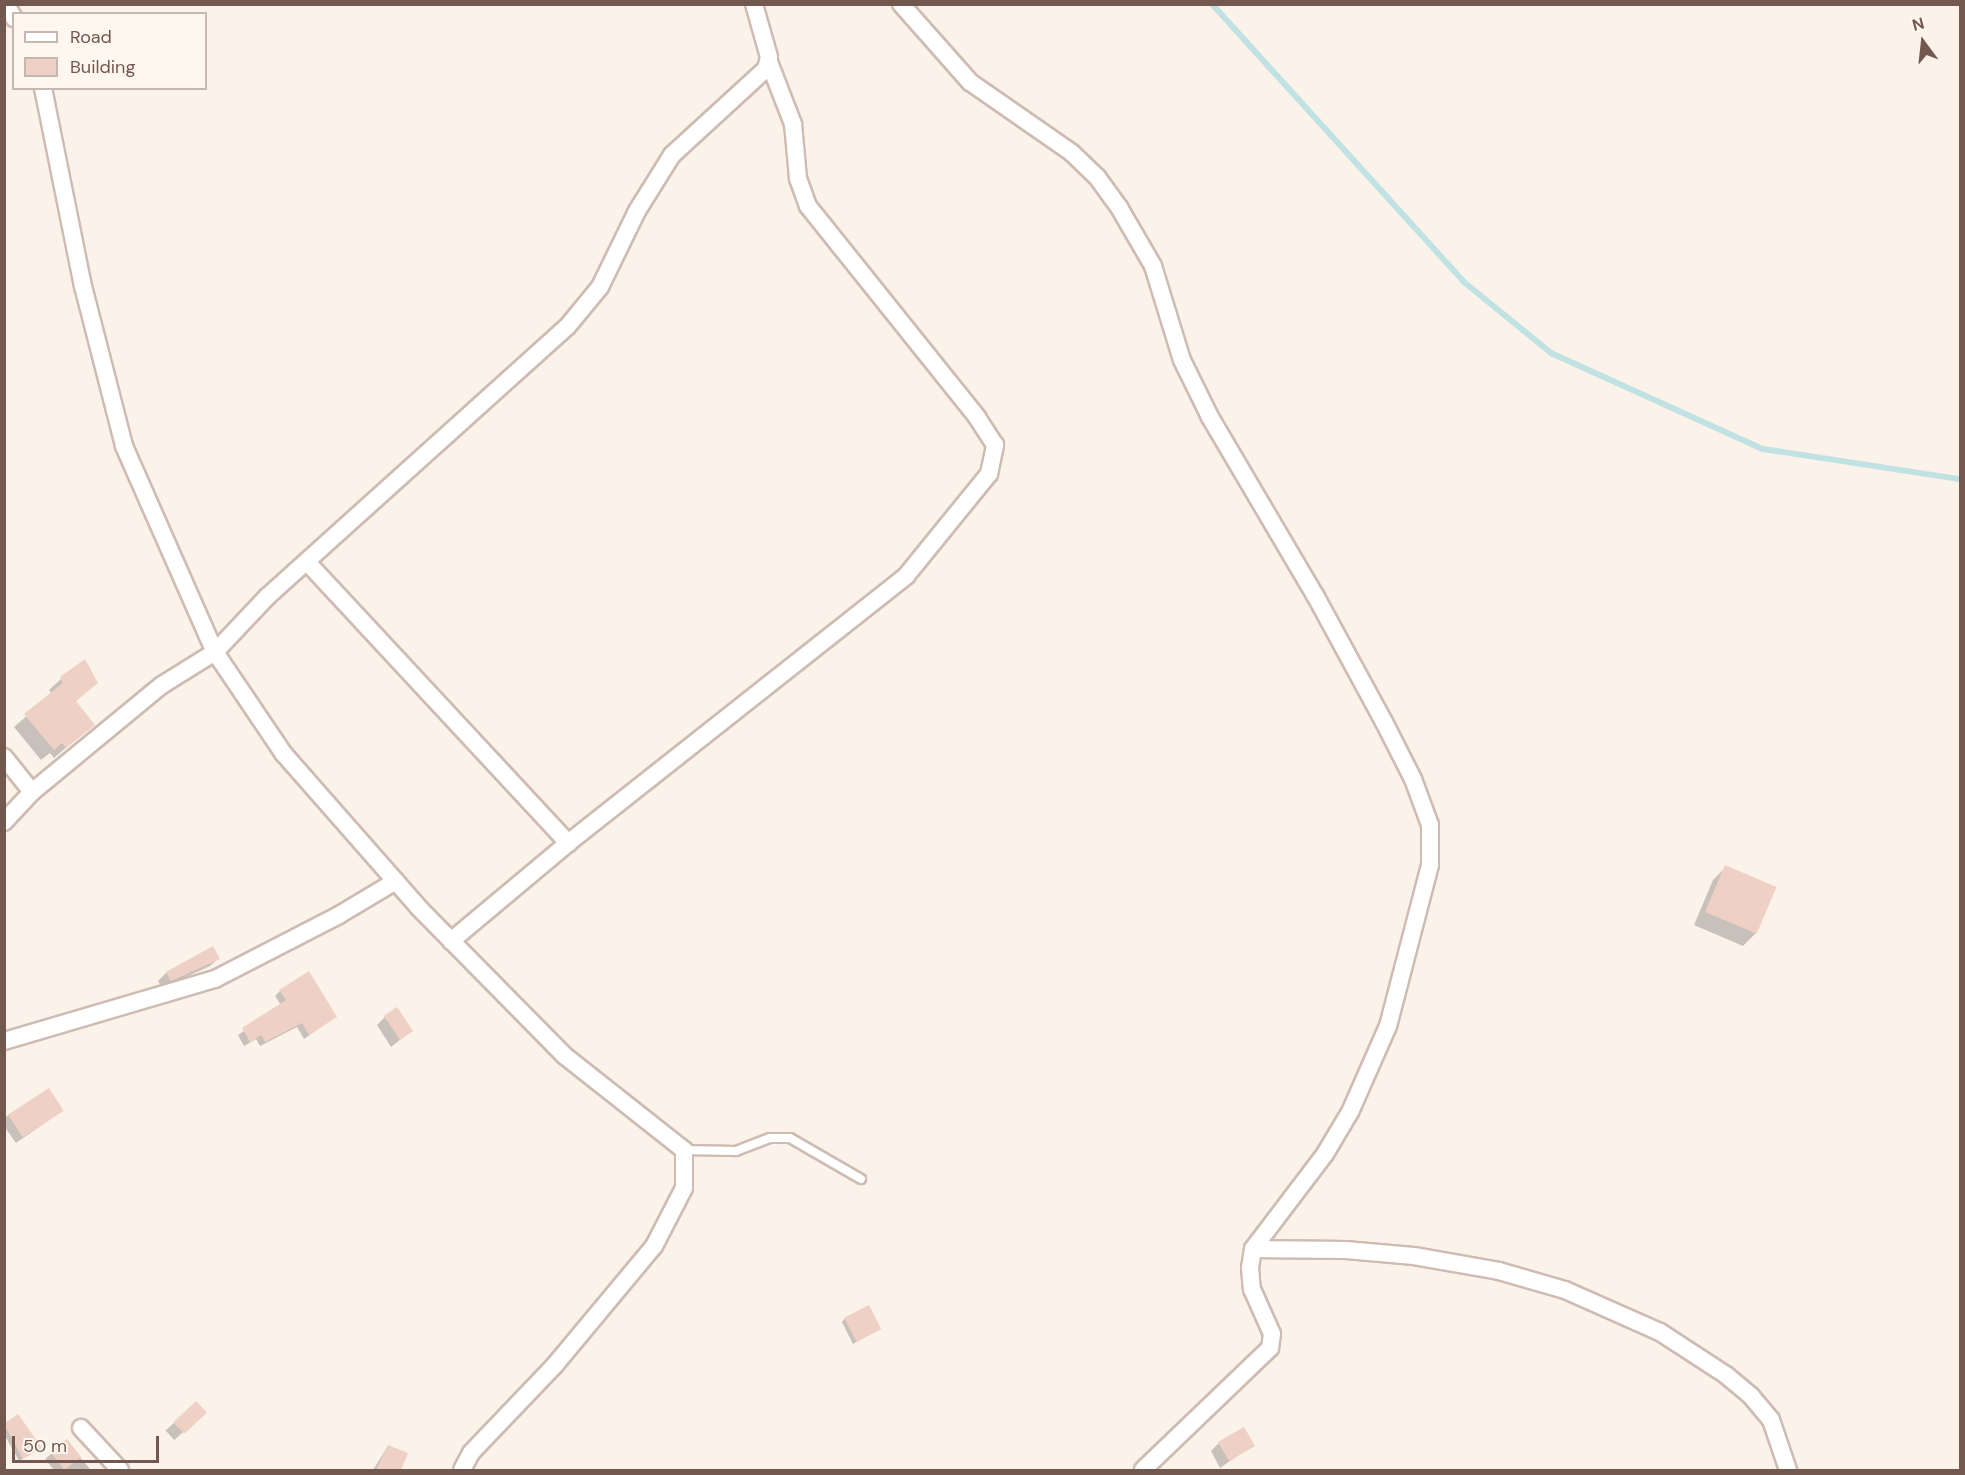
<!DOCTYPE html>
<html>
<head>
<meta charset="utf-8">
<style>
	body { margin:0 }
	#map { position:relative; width:1965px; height:1475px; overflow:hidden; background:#fbf2ea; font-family:"DM Sans",sans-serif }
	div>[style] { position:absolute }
	.shadow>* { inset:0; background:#0003; transform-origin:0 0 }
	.stream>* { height:6px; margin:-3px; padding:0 3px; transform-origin:3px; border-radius:3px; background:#c0e2e3 }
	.building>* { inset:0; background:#eed0c4; transform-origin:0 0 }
	.roads { filter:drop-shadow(2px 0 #cebcb3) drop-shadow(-2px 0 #cebcb3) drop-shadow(0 2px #cebcb3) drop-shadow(0 -2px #cebcb3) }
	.service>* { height:8px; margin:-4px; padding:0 4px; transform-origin:4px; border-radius:4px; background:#fff }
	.minor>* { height:16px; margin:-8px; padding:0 8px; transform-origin:8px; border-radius:8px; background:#fff }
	span { translate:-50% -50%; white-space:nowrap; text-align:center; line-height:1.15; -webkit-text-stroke:5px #fef7f0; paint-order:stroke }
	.frame { position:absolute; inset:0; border:6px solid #73584f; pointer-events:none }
	.legend { position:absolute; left:12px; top:12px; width:195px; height:78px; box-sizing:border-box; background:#fef7f0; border:2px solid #c6b7b0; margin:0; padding:8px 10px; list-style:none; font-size:18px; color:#73584f }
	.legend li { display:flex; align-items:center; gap:12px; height:30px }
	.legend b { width:30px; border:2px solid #c6b7b0 }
	.north { position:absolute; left:1893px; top:12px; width:60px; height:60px; -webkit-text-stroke:4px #fef7f0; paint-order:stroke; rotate:345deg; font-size:16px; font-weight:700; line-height:24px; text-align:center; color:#73584f }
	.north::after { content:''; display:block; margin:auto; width:21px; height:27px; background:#73584f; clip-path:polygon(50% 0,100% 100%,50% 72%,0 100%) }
	.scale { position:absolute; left:12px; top:1436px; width:147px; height:27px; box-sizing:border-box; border:3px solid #73584f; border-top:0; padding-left:8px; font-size:18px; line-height:21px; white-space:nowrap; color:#73584f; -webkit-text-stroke:4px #fef7f0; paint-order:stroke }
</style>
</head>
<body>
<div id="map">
	<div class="shadow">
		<div style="clip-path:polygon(85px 661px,96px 683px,75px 702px,93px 724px,54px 758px,50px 753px,41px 760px,14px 727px,52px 694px,49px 690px,61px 679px)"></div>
		<div style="clip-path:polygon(1726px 867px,1756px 933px,1743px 946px,1694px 925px,1713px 880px)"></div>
		<div style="clip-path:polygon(213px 948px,219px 958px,210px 966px,162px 988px,158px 981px,166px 973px)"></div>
		<div style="clip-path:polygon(280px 991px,335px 1017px,304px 1039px,297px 1027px,260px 1046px,256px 1039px,244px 1046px,238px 1035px,281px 1005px,275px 996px)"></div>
		<div style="clip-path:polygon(385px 1017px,411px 1031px,391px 1047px,377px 1025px)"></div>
		<div style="clip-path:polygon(49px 1090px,62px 1111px,16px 1143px,4px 1126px,4px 1118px)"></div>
		<div style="clip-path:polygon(845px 1318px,880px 1329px,853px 1344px,842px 1322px)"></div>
		<div style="left:196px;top:1403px;width:13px;height:41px;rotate:48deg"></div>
		<div style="clip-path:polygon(18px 1416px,40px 1448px,19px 1461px,4px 1434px,4px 1423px)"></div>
		<div style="clip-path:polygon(66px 1441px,91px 1470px,54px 1470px,45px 1459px)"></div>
		<div style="clip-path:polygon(1219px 1443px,1253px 1445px,1220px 1468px,1211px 1451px)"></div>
		<div style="clip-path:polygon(388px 1446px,406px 1454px,399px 1470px,373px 1470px)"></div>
	</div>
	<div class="stream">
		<div style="left:1212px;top:4px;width:375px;rotate:47.8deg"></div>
		<div style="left:1464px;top:282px;width:112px;rotate:39.2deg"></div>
		<div style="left:1551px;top:353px;width:233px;rotate:24.4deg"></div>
		<div style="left:1763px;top:449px;width:199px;rotate:8.7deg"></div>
	</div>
	<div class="building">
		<div style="clip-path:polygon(85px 659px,98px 683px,76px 701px,95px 725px,66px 748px,62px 743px,54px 750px,24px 714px,63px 683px,60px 677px)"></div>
		<div style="left:1725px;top:865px;width:56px;height:51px;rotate:23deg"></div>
		<div style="clip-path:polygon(213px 946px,220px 959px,171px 981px,166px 972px)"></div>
		<div style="clip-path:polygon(309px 971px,337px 1017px,309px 1035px,302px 1023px,265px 1042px,261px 1035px,250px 1042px,242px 1028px,286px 1000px,279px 990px)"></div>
		<div style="left:397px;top:1007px;width:29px;height:16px;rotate:56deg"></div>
		<div style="left:49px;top:1088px;width:27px;height:49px;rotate:57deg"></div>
		<div style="left:869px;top:1305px;width:27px;height:28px;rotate:63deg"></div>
		<div style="left:196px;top:1401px;width:16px;height:31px;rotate:47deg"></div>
		<div style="clip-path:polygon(18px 1414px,42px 1448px,23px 1459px,4px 1424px)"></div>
		<div style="left:1244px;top:1427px;width:22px;height:30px;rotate:60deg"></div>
		<div style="left:67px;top:1439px;width:23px;height:21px;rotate:52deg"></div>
		<div style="clip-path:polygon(388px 1445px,408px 1453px,401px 1470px,376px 1470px)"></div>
	</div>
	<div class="roads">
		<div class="service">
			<div style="left:684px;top:1150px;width:52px;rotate:1.1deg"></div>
			<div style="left:736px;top:1151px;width:36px;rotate:-21deg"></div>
			<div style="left:770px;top:1138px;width:20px"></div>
			<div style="left:790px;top:1138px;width:82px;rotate:30deg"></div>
		</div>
		<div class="minor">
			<div style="left:5px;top:4px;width:17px;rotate:57deg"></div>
			<div style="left:901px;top:4px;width:104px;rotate:48.5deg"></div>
			<div style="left:970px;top:82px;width:124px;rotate:34.8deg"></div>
			<div style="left:1072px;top:153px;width:35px;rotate:44deg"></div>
			<div style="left:1097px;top:177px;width:39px;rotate:54deg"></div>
			<div style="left:1120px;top:209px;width:66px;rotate:59.9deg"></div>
			<div style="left:1153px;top:266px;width:98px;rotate:72.9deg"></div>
			<div style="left:1182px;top:360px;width:64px;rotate:63.8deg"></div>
			<div style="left:1210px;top:417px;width:207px;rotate:59.5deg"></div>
			<div style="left:1315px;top:595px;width:145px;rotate:61.5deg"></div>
			<div style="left:1384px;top:722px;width:64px;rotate:63deg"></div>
			<div style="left:1413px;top:779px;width:49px;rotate:69.7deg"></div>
			<div style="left:1430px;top:825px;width:40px;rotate:90deg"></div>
			<div style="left:1430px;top:865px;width:166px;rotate:104.6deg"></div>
			<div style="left:1388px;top:1026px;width:94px;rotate:113.8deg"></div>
			<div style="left:1350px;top:1112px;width:49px;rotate:120.8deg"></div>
			<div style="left:1325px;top:1154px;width:119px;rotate:127.2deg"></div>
			<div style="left:1253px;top:1249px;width:19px;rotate:99deg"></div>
			<div style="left:1250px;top:1268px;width:21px;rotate:85deg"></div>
			<div style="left:1252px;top:1289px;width:49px;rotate:66deg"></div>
			<div style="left:1272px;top:1334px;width:14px;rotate:98deg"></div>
			<div style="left:1270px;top:1348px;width:176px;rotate:136.2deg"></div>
			<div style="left:43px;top:88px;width:202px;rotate:78.6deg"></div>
			<div style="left:83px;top:286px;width:165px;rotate:75.6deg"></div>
			<div style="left:124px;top:446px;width:225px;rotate:66.2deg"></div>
			<div style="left:215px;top:652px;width:122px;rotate:56deg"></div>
			<div style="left:283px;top:753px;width:206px;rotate:48.7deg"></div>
			<div style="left:419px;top:908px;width:208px;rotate:45.4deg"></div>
			<div style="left:565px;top:1056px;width:152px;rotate:38.3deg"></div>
			<div style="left:684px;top:1150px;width:38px;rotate:90deg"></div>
			<div style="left:684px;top:1188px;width:65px;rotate:117.3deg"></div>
			<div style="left:654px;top:1246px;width:156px;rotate:129.8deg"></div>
			<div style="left:554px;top:1366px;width:120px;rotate:133.7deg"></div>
			<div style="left:471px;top:1453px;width:19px;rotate:118deg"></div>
			<div style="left:307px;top:562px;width:384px;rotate:47.1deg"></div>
			<div style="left:4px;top:757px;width:45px;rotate:51.3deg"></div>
			<div style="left:4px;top:822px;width:41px;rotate:-47deg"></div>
			<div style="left:32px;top:792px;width:168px;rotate:-39.5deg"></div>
			<div style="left:162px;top:685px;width:62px;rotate:-31.9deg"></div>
			<div style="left:215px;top:652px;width:77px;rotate:-46.6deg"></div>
			<div style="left:268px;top:596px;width:402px;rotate:-42deg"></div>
			<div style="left:567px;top:327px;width:52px;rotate:-50.5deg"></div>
			<div style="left:600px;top:287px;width:85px;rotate:-64deg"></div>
			<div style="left:637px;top:211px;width:66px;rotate:-58deg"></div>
			<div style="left:672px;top:155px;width:127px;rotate:-42.5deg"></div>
			<div style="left:766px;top:69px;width:12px;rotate:-76deg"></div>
			<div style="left:769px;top:57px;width:55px;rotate:-105.8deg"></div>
			<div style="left:451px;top:941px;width:153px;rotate:-39.9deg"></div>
			<div style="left:568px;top:843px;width:431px;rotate:-38.3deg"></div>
			<div style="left:906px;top:576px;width:132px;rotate:-50.9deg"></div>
			<div style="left:989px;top:474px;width:30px;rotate:-78deg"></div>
			<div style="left:995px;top:445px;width:33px;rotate:-123deg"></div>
			<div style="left:977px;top:417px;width:270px;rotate:-128.7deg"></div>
			<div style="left:808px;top:206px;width:30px;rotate:-110deg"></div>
			<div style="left:798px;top:178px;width:54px;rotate:-95.3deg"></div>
			<div style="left:793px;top:124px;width:66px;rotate:-111.2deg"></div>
			<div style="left:4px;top:1041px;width:220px;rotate:-16.4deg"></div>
			<div style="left:215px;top:979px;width:140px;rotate:-27.3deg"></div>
			<div style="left:339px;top:915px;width:66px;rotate:-30.8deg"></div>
			<div style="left:1253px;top:1249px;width:93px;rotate:0.6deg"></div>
			<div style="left:1346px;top:1250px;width:68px;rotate:5deg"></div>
			<div style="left:1414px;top:1256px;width:86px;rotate:10deg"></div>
			<div style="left:1499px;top:1271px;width:69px;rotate:16.1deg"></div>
			<div style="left:1565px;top:1290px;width:104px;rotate:23.9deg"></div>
			<div style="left:1660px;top:1332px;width:79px;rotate:33.1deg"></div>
			<div style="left:1726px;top:1375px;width:33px;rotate:40deg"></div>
			<div style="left:1751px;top:1396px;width:31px;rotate:50deg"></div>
			<div style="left:1771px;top:1420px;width:53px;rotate:71.2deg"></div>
			<div style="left:81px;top:1428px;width:57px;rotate:47.1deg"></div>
		</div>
	</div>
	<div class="frame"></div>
	<ul class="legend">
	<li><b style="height:8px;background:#fff"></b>Road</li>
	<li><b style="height:16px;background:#eed0c4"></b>Building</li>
	</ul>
	<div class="north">N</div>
	<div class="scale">50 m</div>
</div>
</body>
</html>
